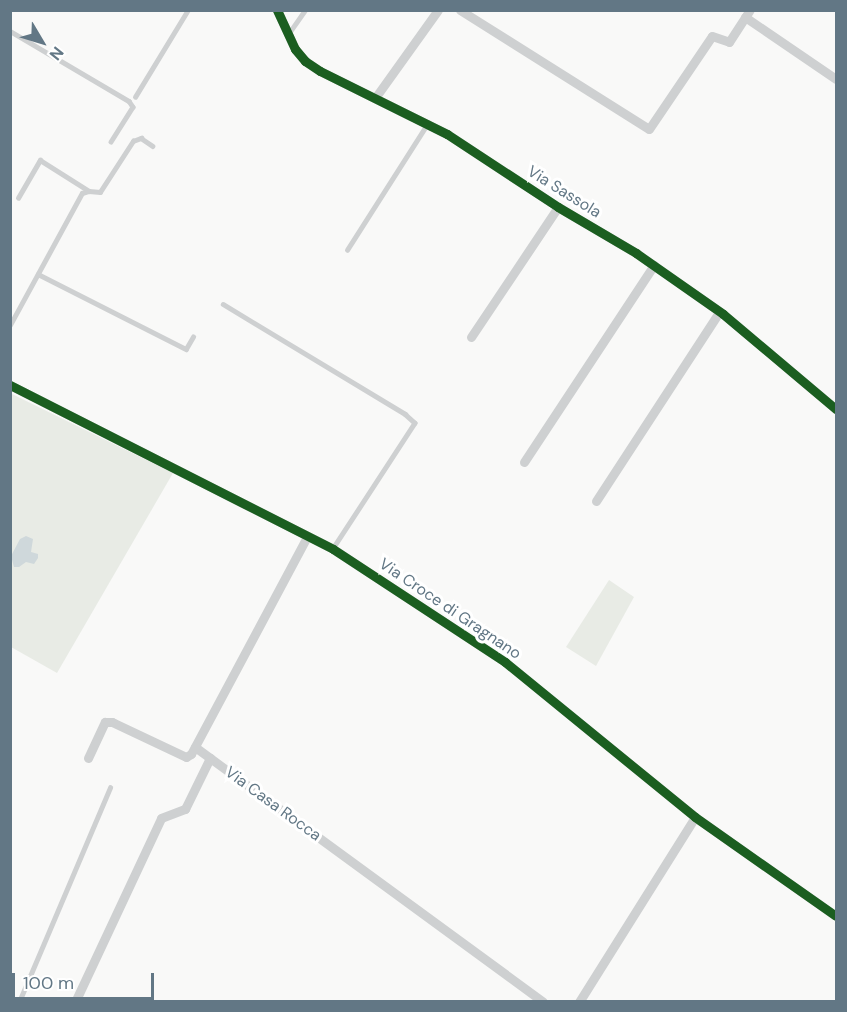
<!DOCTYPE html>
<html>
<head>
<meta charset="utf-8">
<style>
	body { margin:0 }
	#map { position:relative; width:847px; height:1012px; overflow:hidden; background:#f9f9f8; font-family:"DM Sans",sans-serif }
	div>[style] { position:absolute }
	.green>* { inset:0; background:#e8ebe5 }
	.water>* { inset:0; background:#cfd8db }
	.service>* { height:4.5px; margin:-2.25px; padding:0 2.25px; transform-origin:2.25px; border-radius:2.25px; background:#ced0d1 }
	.minor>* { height:9px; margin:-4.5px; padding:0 4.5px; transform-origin:4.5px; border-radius:4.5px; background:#ced0d1 }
	.cycleway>* { height:9px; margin:-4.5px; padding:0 4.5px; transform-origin:4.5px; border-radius:4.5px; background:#1b5e20 }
	span { translate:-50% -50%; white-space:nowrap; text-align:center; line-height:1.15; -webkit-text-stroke:6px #fff; paint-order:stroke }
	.street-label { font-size:16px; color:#627785 }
	.frame { position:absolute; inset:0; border:12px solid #627785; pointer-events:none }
	.north { position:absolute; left:12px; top:12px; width:60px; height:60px; -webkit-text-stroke:4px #fff; paint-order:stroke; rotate:128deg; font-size:16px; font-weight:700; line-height:24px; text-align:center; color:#627785 }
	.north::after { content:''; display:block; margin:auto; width:21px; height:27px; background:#627785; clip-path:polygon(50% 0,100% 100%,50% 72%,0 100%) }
	.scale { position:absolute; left:12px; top:973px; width:142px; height:27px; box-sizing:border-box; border:3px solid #627785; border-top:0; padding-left:8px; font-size:18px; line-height:21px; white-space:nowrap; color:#627785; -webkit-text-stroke:4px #fff; paint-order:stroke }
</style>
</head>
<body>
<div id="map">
	<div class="green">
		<div style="clip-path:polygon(10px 393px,173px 473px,57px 673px,11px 647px)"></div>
		<div style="clip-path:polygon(609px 580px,634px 597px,596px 666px,566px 647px)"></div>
	</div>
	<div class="water">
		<div style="clip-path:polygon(26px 536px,33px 539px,31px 552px,38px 554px,38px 558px,34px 564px,26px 562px,19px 567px,14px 567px,11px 556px,20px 539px)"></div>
	</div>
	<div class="service">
		<div style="left:10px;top:31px;width:138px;rotate:30.5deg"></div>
		<div style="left:129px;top:101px;width:7px;rotate:56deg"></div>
		<div style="left:133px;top:107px;width:41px;rotate:122.2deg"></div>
		<div style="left:289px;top:33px;width:28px;rotate:-55deg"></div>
		<div style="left:135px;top:97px;width:102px;rotate:-58.7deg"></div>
		<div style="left:18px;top:198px;width:44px;rotate:-59.9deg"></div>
		<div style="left:40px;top:160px;width:58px;rotate:32.3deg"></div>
		<div style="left:347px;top:250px;width:151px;rotate:-57.5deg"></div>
		<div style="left:38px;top:274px;width:166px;rotate:26.9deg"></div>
		<div style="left:186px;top:349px;width:14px;rotate:-60deg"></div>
		<div style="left:223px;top:304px;width:213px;rotate:31.1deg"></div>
		<div style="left:405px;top:414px;width:13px;rotate:42deg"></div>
		<div style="left:415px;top:423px;width:150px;rotate:123.1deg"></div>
		<div style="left:10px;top:325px;width:150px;rotate:-61.4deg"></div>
		<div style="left:82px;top:193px;width:7px;rotate:-16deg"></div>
		<div style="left:89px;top:191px;width:11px;rotate:5deg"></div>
		<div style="left:100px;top:192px;width:61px;rotate:-57.1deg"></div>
		<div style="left:133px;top:141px;width:9px;rotate:-21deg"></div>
		<div style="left:141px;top:138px;width:14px;rotate:34deg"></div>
		<div style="left:19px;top:1002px;width:233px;rotate:-67deg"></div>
	</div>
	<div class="minor">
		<div style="left:277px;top:10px;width:43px;rotate:65.2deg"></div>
		<div style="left:295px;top:49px;width:16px;rotate:50deg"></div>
		<div style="left:305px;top:61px;width:18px;rotate:34deg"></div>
		<div style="left:320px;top:71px;width:142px;rotate:26.4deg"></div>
		<div style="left:447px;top:134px;width:133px;rotate:33.3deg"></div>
		<div style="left:558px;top:207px;width:91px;rotate:30.5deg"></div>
		<div style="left:636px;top:253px;width:106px;rotate:35deg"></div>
		<div style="left:723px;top:314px;width:148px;rotate:40.1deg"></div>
		<div style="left:460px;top:10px;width:223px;rotate:32.2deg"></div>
		<div style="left:649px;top:129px;width:112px;rotate:-55.9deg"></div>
		<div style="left:712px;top:36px;width:18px;rotate:19deg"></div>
		<div style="left:729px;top:42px;width:38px;rotate:-57deg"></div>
		<div style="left:745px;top:17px;width:110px;rotate:34.3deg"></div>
		<div style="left:375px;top:98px;width:108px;rotate:-54.4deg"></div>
		<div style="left:471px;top:337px;width:156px;rotate:-56.2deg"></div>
		<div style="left:10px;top:385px;width:362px;rotate:26.9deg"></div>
		<div style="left:333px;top:549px;width:206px;rotate:33.3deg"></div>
		<div style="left:505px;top:662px;width:245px;rotate:39.2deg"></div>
		<div style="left:695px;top:817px;width:172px;rotate:35.1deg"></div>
		<div style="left:524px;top:462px;width:236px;rotate:-56.6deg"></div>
		<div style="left:596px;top:501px;width:225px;rotate:-56.9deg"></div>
		<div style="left:195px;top:747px;width:431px;rotate:36.2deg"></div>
		<div style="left:88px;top:758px;width:40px;rotate:-65deg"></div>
		<div style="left:105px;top:722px;width:7px"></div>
		<div style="left:112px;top:722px;width:82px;rotate:25.3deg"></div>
		<div style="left:186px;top:757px;width:6px;rotate:-31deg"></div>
		<div style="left:191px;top:754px;width:246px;rotate:-61.9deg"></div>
		<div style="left:75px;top:1002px;width:203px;rotate:-64.9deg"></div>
		<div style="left:161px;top:818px;width:26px;rotate:-21deg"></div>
		<div style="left:185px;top:809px;width:57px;rotate:-63.9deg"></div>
		<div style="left:579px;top:1002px;width:218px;rotate:-57.9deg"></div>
	</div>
	<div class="cycleway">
		<div style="left:277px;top:10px;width:43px;rotate:65.2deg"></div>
		<div style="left:295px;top:49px;width:16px;rotate:50deg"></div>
		<div style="left:305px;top:61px;width:18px;rotate:34deg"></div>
		<div style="left:320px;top:71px;width:142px;rotate:26.4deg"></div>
		<div style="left:447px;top:134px;width:133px;rotate:33.3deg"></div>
		<div style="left:558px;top:207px;width:91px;rotate:30.5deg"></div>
		<div style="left:636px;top:253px;width:106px;rotate:35deg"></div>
		<div style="left:723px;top:314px;width:148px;rotate:40.1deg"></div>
		<div style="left:10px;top:385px;width:362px;rotate:26.9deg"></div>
		<div style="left:333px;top:549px;width:206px;rotate:33.3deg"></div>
		<div style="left:505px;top:662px;width:245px;rotate:39.2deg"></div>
		<div style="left:695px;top:817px;width:172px;rotate:35.1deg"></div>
	</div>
	<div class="street-label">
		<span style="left:564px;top:192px;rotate:32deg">Via Sassola</span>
		<span style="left:450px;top:609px;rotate:34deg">Via Croce di Gragnano</span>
		<span style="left:273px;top:804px;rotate:36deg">Via Casa Rocca</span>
	</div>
	<div class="frame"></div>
	<div class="north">N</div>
	<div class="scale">100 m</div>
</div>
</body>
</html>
